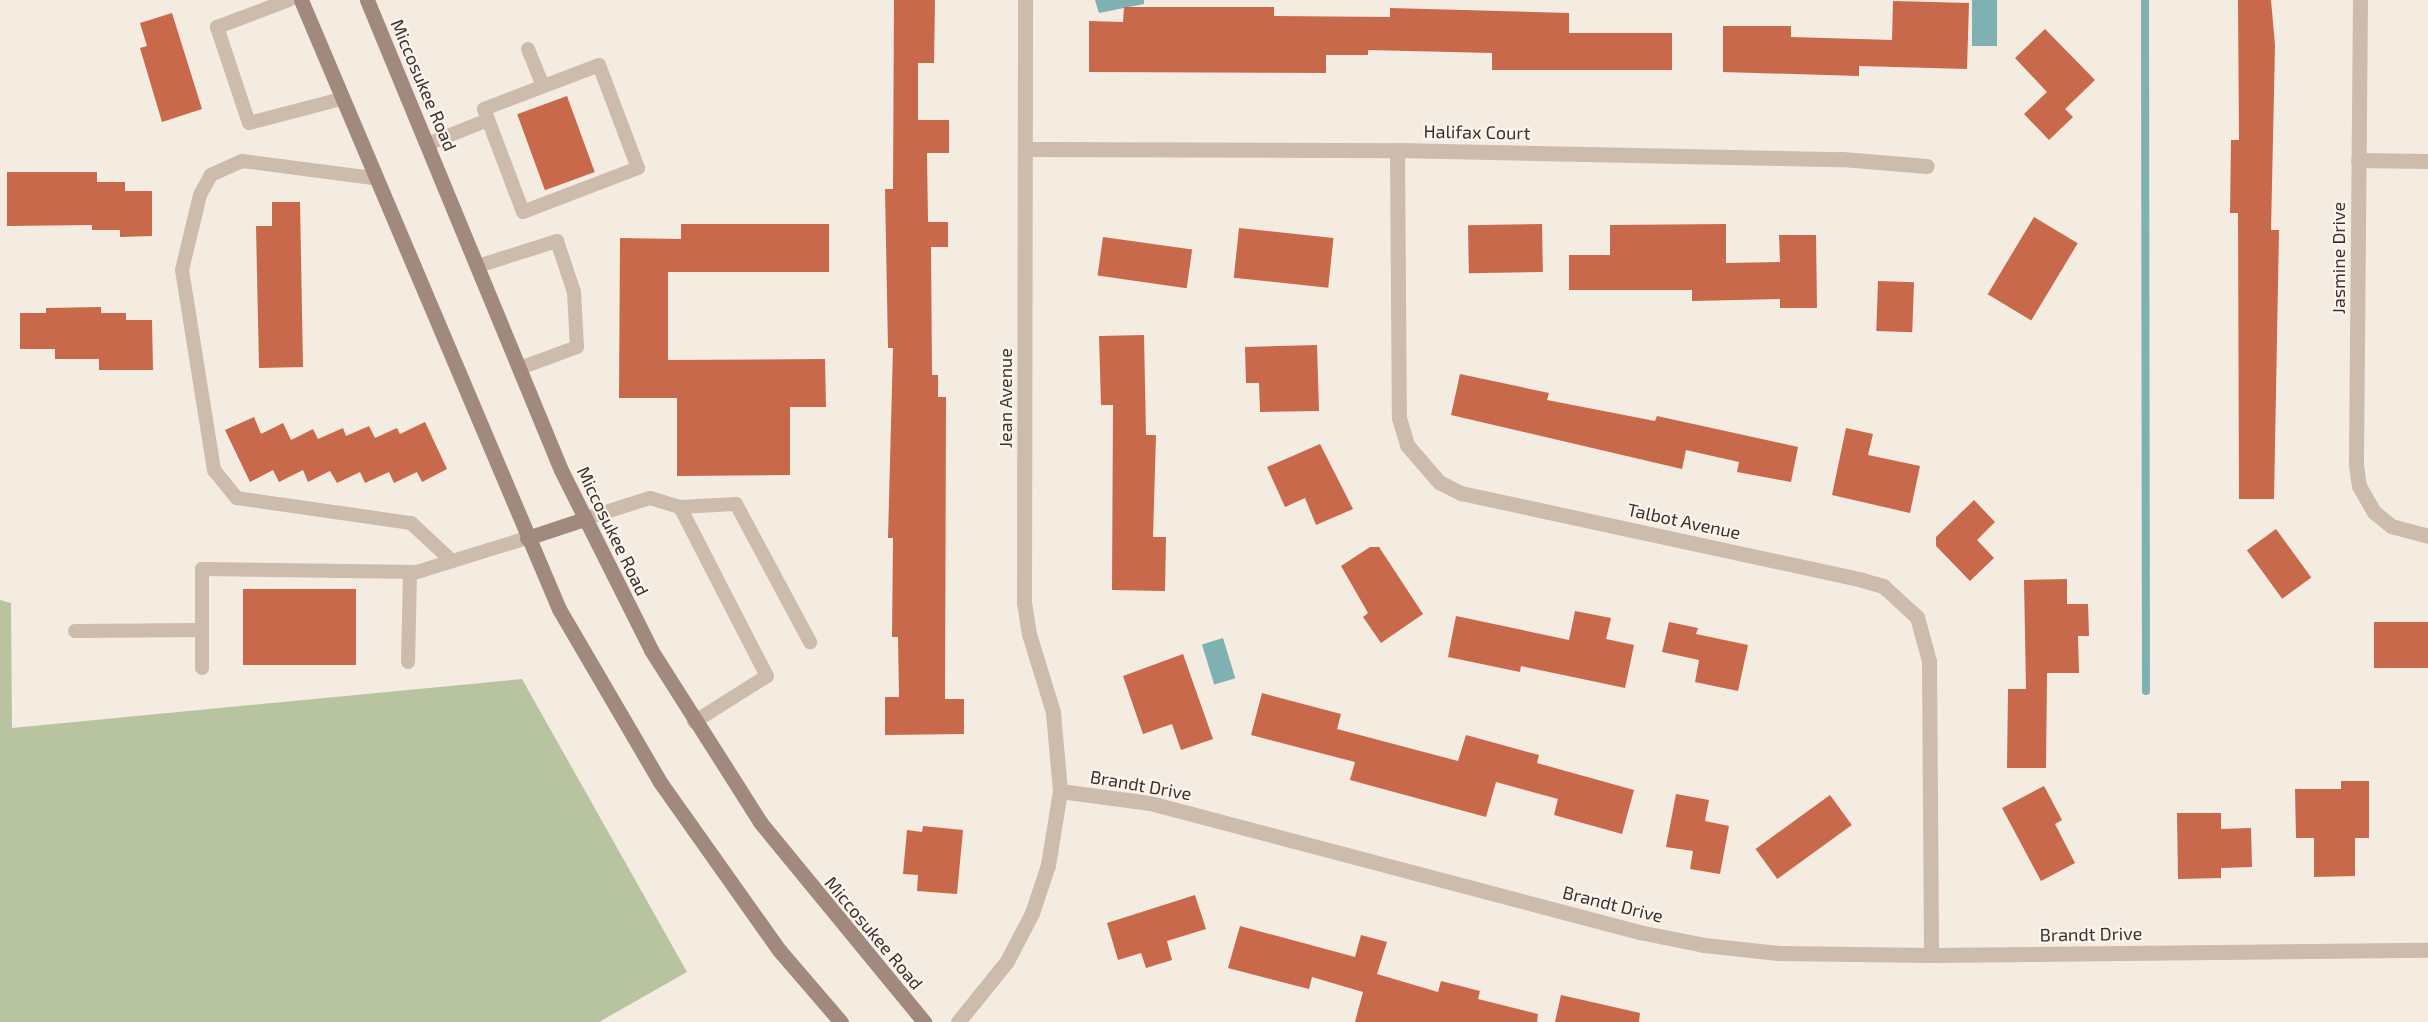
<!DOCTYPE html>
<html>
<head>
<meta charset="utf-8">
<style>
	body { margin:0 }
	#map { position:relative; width:2428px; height:1022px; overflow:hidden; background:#f4ebe1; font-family:"Exo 2",sans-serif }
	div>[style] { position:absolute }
	.green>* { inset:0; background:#b8c4a0 }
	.water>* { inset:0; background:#7fb0b2; transform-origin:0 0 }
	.stream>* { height:8px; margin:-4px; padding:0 4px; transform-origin:4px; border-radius:4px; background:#7fb0b2 }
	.building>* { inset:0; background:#c8694b; transform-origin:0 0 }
	.lane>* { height:14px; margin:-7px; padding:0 7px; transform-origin:7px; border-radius:7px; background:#cdbbac }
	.street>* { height:15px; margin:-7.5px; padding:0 7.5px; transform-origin:7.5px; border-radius:7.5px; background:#cdbbac }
	.secondary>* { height:15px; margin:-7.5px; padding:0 7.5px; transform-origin:7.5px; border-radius:7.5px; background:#a18a7d }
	span { translate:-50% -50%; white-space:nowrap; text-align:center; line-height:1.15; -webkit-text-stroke:4.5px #fbf5ee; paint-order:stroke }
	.street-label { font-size:18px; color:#3b302b }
</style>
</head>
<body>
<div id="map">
	<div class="green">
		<div style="clip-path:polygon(0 600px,11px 603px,12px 728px,522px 679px,687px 972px,599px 1022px,0 1022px)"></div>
	</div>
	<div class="water">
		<div style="clip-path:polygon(1095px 0,1144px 0,1144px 4px,1099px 13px)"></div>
		<div style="left:1972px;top:0;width:25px;height:46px"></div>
		<div style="left:1223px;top:638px;width:42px;height:22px;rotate:73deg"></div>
	</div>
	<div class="stream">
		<div style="left:2145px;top:0;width:691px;rotate:89.92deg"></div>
	</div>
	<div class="building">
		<div style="clip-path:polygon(894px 0,935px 0,934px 63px,918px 63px,918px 120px,949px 120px,949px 153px,927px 153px,928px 222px,948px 222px,948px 247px,931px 247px,932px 375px,938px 375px,938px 397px,946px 397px,945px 699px,964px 699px,964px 734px,885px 735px,885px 697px,899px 697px,898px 637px,892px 637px,893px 538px,888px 538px,893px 348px,888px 348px,885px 189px,893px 189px)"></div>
		<div style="clip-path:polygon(2238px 0,2271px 0,2275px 45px,2271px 230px,2279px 230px,2274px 499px,2239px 499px,2238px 213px,2230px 213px,2231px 140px,2239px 140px)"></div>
		<div style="clip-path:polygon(1893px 1px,1969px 3px,1967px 69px,1859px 66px,1859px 76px,1723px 72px,1723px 26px,1791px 26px,1791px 37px,1892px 40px)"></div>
		<div style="clip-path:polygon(1124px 7px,1274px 7px,1274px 16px,1390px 17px,1390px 8px,1569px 13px,1569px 33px,1672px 33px,1672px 70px,1492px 70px,1492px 53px,1368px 50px,1368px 55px,1326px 55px,1326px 73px,1089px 72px,1089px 21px,1123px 22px)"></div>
		<div style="clip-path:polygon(172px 13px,202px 109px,162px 122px,140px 48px,147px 46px,140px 23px)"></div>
		<div style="clip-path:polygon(2045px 29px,2095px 80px,2065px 109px,2073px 117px,2049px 140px,2024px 114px,2047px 92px,2015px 58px)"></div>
		<div style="left:567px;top:96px;width:81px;height:53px;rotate:70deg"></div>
		<div style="clip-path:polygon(7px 172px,97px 172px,97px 182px,125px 182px,125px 191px,152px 191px,152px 236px,120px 237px,120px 230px,92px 230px,92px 225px,7px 226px)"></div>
		<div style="clip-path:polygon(272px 202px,300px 202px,303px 367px,259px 368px,256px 226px,272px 226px)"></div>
		<div style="left:2034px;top:217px;width:51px;height:90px;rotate:31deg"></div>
		<div style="clip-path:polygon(681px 224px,829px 224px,829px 272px,668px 272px,668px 360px,825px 359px,826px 407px,790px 407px,790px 475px,677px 476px,677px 398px,619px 398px,620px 238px,681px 239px)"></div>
		<div style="left:1542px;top:224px;width:48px;height:74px;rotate:89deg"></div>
		<div style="clip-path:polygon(1726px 224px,1726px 263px,1780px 262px,1779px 235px,1816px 235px,1817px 308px,1780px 308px,1780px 299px,1692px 301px,1692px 290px,1569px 290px,1569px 255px,1610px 255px,1610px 225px)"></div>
		<div style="left:1239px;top:228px;width:95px;height:50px;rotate:6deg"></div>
		<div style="left:1103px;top:237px;width:90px;height:39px;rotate:8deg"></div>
		<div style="left:1878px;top:281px;width:36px;height:50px;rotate:2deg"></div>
		<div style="clip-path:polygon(101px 307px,101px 313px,126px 313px,126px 320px,152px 320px,153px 370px,99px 370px,99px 359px,55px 359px,55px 349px,20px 349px,20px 313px,46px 313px,46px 308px)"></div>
		<div style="clip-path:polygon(1144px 335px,1146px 435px,1156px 435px,1153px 537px,1166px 537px,1165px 591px,1112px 590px,1113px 405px,1101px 405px,1099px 336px)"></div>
		<div style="clip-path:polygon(1317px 345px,1319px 411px,1260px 412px,1259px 383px,1246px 383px,1245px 347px)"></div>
		<div style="clip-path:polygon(1460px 374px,1549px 393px,1547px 400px,1655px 421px,1657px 416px,1798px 447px,1791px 482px,1737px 472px,1739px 462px,1686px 450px,1682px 469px,1451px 415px)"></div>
		<div style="clip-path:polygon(254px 417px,261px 434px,283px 423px,291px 440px,313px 429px,318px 439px,343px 428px,346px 436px,369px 426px,375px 438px,397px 428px,400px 434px,425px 422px,447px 469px,422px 482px,417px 472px,394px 483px,389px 472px,365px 483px,360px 472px,337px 483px,330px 471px,308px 482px,303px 470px,279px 482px,273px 470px,250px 482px,225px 430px)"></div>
		<div style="clip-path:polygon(1846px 428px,1873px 434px,1868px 455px,1920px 466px,1910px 513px,1832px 495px)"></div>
		<div style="clip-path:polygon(1320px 444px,1353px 509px,1316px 525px,1305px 498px,1285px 507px,1267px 467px)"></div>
		<div style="clip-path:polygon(1974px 500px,1995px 522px,1977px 540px,1994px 558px,1970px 581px,1936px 546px,1936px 537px)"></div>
		<div style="left:2276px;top:529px;width:60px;height:36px;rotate:54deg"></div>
		<div style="clip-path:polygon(1370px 547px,1379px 547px,1423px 614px,1381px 643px,1363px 617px,1368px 613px,1341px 566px)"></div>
		<div style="clip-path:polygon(2067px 579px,2067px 604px,2088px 604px,2089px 636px,2078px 636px,2079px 673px,2047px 673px,2046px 768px,2007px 768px,2008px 689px,2026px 689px,2024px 580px)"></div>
		<div style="left:243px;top:589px;width:113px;height:76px"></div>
		<div style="clip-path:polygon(1575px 611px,1611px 618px,1606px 639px,1634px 645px,1625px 688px,1521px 666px,1520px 672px,1448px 657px,1456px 616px,1569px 640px)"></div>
		<div style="clip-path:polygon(1669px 622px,1698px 628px,1696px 634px,1748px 645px,1738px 691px,1695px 682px,1699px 660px,1662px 652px)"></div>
		<div style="left:2374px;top:622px;width:54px;height:46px"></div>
		<div style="clip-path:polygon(1183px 654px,1213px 739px,1181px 750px,1172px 724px,1143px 734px,1123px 676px)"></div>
		<div style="clip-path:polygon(1262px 693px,1341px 714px,1337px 729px,1458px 761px,1466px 735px,1539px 755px,1537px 763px,1634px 790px,1622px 834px,1554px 815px,1558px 799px,1496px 782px,1486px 817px,1350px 780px,1355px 762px,1251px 735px)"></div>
		<div style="clip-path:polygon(2341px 781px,2369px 781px,2369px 838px,2355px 838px,2355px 876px,2314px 877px,2314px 838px,2296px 838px,2295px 789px,2341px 789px)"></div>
		<div style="clip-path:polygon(2044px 786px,2062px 820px,2055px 824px,2075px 863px,2041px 881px,2002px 808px)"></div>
		<div style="clip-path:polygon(1676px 794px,1709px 800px,1705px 821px,1729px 826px,1720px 874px,1690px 869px,1693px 851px,1666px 847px)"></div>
		<div style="left:1830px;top:795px;width:37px;height:92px;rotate:54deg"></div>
		<div style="clip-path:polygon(2177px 813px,2221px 813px,2221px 829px,2251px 828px,2252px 867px,2221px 868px,2221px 878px,2178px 879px)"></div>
		<div style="clip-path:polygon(923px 826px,963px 830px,957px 894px,917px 891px,918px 875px,903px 874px,907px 830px,922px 832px)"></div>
		<div style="clip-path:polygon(1195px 895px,1206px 929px,1167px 941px,1172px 960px,1146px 968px,1141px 953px,1118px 960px,1107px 923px)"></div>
		<div style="clip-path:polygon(1240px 926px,1355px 957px,1361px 935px,1387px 942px,1377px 974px,1438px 992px,1441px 981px,1480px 991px,1478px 999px,1538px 1014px,1537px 1022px,1355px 1022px,1363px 992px,1312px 977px,1309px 989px,1228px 968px)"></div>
		<div style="clip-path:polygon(1561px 995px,1640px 1013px,1639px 1022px,1555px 1022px)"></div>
	</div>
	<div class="lane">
		<div style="left:289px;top:0;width:77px;rotate:159.4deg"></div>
		<div style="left:217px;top:27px;width:101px;rotate:71.6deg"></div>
		<div style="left:249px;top:123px;width:95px;rotate:-14.6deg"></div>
		<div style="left:528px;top:49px;width:40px;rotate:68deg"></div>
		<div style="left:599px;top:65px;width:110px;rotate:69.3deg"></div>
		<div style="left:638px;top:168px;width:123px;rotate:159.1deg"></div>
		<div style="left:523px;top:212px;width:110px;rotate:-110.7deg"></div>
		<div style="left:484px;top:109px;width:123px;rotate:-20.9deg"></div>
		<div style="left:428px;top:144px;width:65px;rotate:-21.8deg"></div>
		<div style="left:373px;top:178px;width:132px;rotate:-172.6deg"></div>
		<div style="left:242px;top:161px;width:34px;rotate:156deg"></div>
		<div style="left:211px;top:175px;width:23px;rotate:119deg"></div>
		<div style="left:200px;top:195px;width:77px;rotate:103.5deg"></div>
		<div style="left:182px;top:270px;width:203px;rotate:80.9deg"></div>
		<div style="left:214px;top:470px;width:36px;rotate:51deg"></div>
		<div style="left:237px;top:498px;width:176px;rotate:8.2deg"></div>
		<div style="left:411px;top:523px;width:56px;rotate:42.8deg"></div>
		<div style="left:478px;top:266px;width:83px;rotate:-17.6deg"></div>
		<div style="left:557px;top:241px;width:54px;rotate:71.6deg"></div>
		<div style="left:574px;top:292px;width:55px;rotate:86.9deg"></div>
		<div style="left:577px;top:347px;width:61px;rotate:159.8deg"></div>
		<div style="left:680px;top:507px;width:56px;rotate:-3.1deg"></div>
		<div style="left:736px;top:504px;width:157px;rotate:61.8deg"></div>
		<div style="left:584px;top:519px;width:69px;rotate:-17.7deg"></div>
		<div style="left:650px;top:498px;width:31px;rotate:17deg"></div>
		<div style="left:680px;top:507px;width:190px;rotate:62.8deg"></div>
		<div style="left:767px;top:676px;width:86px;rotate:147.8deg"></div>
		<div style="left:75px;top:631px;width:127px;rotate:-0.5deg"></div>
		<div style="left:408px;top:662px;width:90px;rotate:-88.7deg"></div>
		<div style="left:202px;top:668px;width:99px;rotate:-90deg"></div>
		<div style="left:202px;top:569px;width:215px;rotate:0.8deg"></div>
		<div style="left:417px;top:572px;width:115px;rotate:-17.2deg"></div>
	</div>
	<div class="street">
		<div style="left:2360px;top:0;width:465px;rotate:90.5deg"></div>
		<div style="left:2356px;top:465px;width:21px;rotate:82deg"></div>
		<div style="left:2359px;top:486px;width:30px;rotate:60deg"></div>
		<div style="left:2374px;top:512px;width:22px;rotate:39deg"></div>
		<div style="left:2391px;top:526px;width:38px;rotate:15deg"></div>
		<div style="left:1025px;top:149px;width:372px;rotate:0.2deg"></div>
		<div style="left:1397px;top:150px;width:445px;rotate:1.2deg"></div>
		<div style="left:1842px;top:159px;width:85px;rotate:4.7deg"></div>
		<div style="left:1397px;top:150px;width:268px;rotate:89.6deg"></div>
		<div style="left:1399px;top:418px;width:28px;rotate:73deg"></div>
		<div style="left:1407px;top:445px;width:49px;rotate:49.1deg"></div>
		<div style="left:1439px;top:482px;width:25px;rotate:27deg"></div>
		<div style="left:1461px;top:493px;width:410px;rotate:12.2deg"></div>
		<div style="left:1862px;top:580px;width:22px;rotate:16deg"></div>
		<div style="left:1883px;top:586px;width:46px;rotate:42.4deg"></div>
		<div style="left:1917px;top:617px;width:46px;rotate:74.7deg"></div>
		<div style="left:1929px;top:661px;width:294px;rotate:89.6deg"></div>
		<div style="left:2358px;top:160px;width:70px;rotate:0.8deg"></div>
		<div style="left:1060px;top:791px;width:91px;rotate:7.6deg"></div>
		<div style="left:1150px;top:803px;width:506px;rotate:14.78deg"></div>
		<div style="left:1639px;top:932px;width:66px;rotate:11.3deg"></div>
		<div style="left:1704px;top:945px;width:75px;rotate:6.1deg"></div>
		<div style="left:1779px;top:953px;width:152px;rotate:0.8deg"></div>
		<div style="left:1931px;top:955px;width:497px;rotate:-0.6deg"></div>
		<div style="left:958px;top:1022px;width:78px;rotate:-51.2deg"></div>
		<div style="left:1007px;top:961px;width:54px;rotate:-62.5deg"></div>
		<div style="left:1032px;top:913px;width:51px;rotate:-71.6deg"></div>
		<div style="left:1048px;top:865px;width:75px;rotate:-80.8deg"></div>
		<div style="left:1060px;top:791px;width:79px;rotate:-95.1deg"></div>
		<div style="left:1053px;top:712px;width:82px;rotate:-107.1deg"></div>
		<div style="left:1029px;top:634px;width:31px;rotate:-99deg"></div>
		<div style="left:1024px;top:603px;width:603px;rotate:-89.9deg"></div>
	</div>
	<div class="secondary">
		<div style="left:301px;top:0;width:661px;rotate:67.04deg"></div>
		<div style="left:559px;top:609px;width:200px;rotate:59.7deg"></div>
		<div style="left:660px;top:782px;width:206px;rotate:54.7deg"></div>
		<div style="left:779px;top:950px;width:95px;rotate:49.3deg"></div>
		<div style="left:367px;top:0;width:508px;rotate:67.57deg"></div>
		<div style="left:561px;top:470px;width:201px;rotate:63.4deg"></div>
		<div style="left:651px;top:650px;width:204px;rotate:57.6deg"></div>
		<div style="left:760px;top:822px;width:259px;rotate:50.6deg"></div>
		<div style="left:527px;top:538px;width:60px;rotate:-18.4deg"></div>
	</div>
	<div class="street-label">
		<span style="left:424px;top:85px;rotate:67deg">Miccosukee Road</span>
		<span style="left:1477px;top:132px;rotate:1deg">Halifax Court</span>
		<span style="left:2338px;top:258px;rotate:-90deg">Jasmine Drive</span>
		<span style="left:1005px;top:398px;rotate:-90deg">Jean Avenue</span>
		<span style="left:1684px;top:521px;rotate:12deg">Talbot Avenue</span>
		<span style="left:613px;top:531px;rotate:64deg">Miccosukee Road</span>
		<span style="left:1141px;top:785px;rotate:10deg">Brandt Drive</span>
		<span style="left:1613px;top:904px;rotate:14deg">Brandt Drive</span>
		<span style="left:874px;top:933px;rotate:50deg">Miccosukee Road</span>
		<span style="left:2091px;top:934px;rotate:-1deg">Brandt Drive</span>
	</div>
</div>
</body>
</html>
